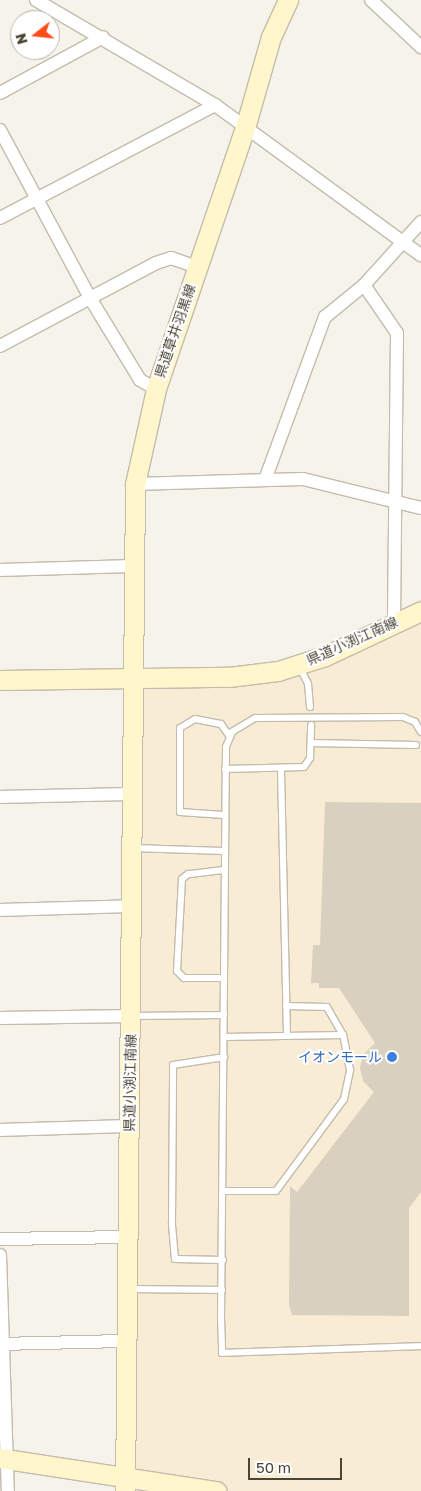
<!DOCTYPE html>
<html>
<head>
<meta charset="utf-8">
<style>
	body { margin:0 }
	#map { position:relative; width:421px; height:1491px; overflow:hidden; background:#f6f3eb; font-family:"Golos Text","Noto Sans JP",sans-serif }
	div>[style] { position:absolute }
	.commercial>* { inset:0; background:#f8ecd5 }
	.building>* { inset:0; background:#d9d0bf }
	.roads { filter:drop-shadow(1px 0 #c3bcac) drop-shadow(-1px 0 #c3bcac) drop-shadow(0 1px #c3bcac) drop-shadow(0 -1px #c3bcac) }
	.lane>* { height:6px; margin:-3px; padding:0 3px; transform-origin:3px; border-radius:3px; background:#fff }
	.street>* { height:12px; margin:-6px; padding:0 6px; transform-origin:6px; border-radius:6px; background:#fff }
	.secondary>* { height:19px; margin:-9.5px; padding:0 9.5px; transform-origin:9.5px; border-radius:9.5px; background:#fff6cc }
	.dots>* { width:14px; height:14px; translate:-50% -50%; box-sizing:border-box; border:2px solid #fff; border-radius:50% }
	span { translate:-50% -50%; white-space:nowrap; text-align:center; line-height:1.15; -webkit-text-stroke:4px #fff; paint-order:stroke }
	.street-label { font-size:14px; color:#4b4537 }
	.shop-label { font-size:14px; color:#366cbe }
	.right { translate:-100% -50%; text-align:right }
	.north { position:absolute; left:10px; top:10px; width:50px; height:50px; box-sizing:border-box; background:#fff; border:1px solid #b7b5af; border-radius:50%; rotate:254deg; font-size:14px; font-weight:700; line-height:20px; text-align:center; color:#4b4537 }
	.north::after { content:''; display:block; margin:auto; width:18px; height:22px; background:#ff4c19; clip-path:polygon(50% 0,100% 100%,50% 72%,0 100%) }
	.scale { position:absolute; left:248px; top:1458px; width:94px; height:22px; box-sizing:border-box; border:2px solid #4b4537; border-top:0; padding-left:6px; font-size:15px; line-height:18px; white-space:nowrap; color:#4b4537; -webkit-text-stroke:4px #fff; paint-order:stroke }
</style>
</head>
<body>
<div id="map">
	<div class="commercial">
		<div style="clip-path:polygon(421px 611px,421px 1491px,216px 1491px,125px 1477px,133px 675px,278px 671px)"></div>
	</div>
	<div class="building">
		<div style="clip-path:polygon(325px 802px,421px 803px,421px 1192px,409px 1208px,409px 1316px,292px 1315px,289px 1305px,290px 1186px,297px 1192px,374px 1092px,363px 1081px,360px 1068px,363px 1055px,375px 1043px,339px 988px,319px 988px,319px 983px,311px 983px,313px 945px,320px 945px)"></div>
	</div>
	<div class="roads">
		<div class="lane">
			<div style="left:299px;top:666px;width:20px;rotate:63deg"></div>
			<div style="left:308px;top:684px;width:23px;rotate:85deg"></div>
			<div style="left:421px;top:732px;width:12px;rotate:-121deg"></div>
			<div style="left:415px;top:722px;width:13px;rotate:-157deg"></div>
			<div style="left:403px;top:717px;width:148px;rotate:179.6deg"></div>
			<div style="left:255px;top:718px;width:27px;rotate:149deg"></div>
			<div style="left:232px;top:732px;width:16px;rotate:112deg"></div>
			<div style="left:226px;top:747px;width:571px;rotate:90.5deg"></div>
			<div style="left:221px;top:1318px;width:35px;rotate:88deg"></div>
			<div style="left:222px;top:1353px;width:199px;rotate:-2deg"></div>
			<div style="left:311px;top:743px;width:105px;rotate:1.1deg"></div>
			<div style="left:225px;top:769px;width:79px;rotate:-1.5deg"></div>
			<div style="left:304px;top:767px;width:11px;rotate:-56deg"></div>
			<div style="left:310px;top:758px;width:33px;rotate:-88deg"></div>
			<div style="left:281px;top:770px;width:265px;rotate:88.7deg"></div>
			<div style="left:224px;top:815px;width:44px;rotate:-176.1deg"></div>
			<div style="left:180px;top:812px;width:84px;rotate:-90deg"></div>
			<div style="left:180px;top:728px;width:17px;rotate:-31deg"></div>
			<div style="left:195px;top:719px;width:26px;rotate:11deg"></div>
			<div style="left:221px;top:724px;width:16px;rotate:55deg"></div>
			<div style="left:133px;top:848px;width:90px;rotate:1.9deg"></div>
			<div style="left:223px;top:870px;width:35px;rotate:173deg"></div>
			<div style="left:188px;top:874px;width:8px;rotate:140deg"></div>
			<div style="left:182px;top:879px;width:92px;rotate:93.1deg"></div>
			<div style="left:177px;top:971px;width:10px;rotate:45deg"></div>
			<div style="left:184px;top:978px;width:40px"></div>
			<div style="left:132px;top:1016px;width:92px;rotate:-0.6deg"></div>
			<div style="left:224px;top:1037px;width:119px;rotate:-1deg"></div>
			<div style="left:224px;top:1191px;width:52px"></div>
			<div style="left:276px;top:1191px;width:114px;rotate:-53.5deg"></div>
			<div style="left:344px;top:1099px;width:30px;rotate:-78deg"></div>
			<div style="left:350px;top:1070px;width:36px;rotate:-101deg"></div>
			<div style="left:343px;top:1035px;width:32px;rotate:-120deg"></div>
			<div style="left:327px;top:1007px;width:41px;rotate:-178.6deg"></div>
			<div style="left:223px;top:1260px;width:48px;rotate:-178.8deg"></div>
			<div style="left:175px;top:1259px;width:36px;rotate:-95deg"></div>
			<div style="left:172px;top:1223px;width:158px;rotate:-89.6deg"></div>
			<div style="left:173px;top:1065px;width:52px;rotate:-8.9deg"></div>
			<div style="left:129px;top:1289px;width:93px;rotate:0.6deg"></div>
		</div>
		<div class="street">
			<div style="left:36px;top:0;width:208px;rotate:30.4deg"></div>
			<div style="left:215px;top:105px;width:255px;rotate:36.1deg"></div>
			<div style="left:371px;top:0;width:69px;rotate:43.2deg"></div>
			<div style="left:0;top:93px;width:117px;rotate:-28.5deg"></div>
			<div style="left:0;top:130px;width:191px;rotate:61.8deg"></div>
			<div style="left:90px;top:298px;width:96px;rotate:58.6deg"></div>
			<div style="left:140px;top:380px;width:18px;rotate:29deg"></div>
			<div style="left:0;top:218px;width:243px;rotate:-27.7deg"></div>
			<div style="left:364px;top:285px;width:58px;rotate:55.5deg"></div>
			<div style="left:397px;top:333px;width:291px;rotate:90.6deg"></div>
			<div style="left:0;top:346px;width:177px;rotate:-28deg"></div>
			<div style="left:156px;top:263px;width:16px;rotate:-18deg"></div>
			<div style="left:171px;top:258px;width:28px;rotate:19deg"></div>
			<div style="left:266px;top:477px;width:171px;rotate:-69.8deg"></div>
			<div style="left:325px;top:317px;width:50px;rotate:-39.4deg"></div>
			<div style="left:364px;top:285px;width:85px;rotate:-47.9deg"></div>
			<div style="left:135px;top:484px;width:168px;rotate:-1.7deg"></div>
			<div style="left:303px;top:479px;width:122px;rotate:13.8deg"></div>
			<div style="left:0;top:570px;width:134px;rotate:-1.7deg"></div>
			<div style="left:0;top:797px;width:133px;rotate:-1.3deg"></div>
			<div style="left:0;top:910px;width:133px;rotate:-1.7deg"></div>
			<div style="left:0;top:1018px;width:132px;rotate:-0.9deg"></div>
			<div style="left:0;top:1130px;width:129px;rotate:-1.8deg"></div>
			<div style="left:0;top:1239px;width:128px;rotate:-0.9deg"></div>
			<div style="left:0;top:1255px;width:236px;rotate:88.1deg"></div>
			<div style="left:0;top:1344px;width:127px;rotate:-1.4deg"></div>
		</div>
		<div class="secondary">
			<div style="left:0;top:680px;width:229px;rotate:-0.8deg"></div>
			<div style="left:229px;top:677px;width:49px;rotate:-7deg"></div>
			<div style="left:278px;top:671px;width:49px;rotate:-17.7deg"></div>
			<div style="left:325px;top:656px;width:106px;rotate:-25.1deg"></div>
			<div style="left:0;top:1458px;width:219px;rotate:8.7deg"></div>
			<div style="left:125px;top:1491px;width:1007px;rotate:-89.43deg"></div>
			<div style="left:135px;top:484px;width:97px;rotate:-77.5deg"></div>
			<div style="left:156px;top:389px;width:276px;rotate:-71.2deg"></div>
			<div style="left:245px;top:128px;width:95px;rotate:-74.1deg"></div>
			<div style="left:271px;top:37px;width:41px;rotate:-65.3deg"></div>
		</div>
	</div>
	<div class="dots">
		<div style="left:392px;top:1057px;background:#3f7fe0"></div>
	</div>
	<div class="street-label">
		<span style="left:175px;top:331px;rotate:-71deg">県道草井羽黒線</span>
		<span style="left:352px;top:641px;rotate:-24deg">県道小渕江南線</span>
		<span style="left:130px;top:1083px;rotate:-89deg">県道小渕江南線</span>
	</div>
	<div class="shop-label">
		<span class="right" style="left:382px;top:1057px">イオンモール</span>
	</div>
	<div class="north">N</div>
	<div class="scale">50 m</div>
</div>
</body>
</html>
